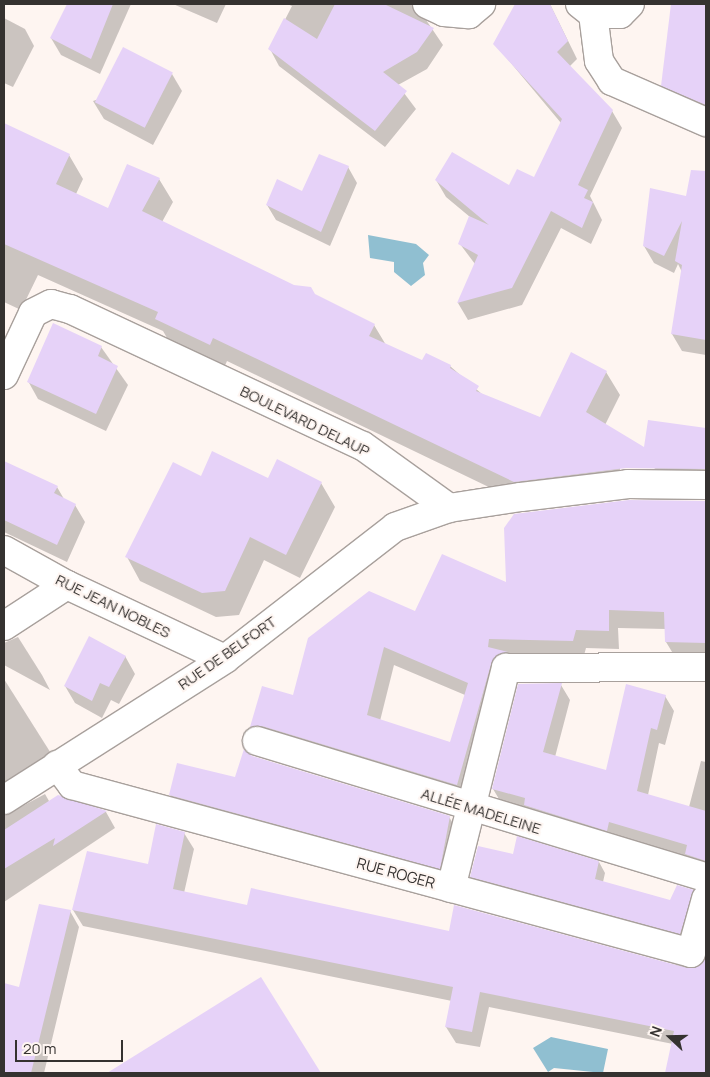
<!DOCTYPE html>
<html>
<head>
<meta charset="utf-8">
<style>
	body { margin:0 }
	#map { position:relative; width:710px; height:1077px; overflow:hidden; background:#fef5f1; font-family:Manrope,sans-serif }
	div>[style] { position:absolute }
	.water>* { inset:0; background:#90bfd1 }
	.shadow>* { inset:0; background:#0003 }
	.building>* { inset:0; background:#e6d2f8; transform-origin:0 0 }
	.roads { filter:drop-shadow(1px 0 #a8a09c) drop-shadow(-1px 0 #a8a09c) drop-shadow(0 1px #a8a09c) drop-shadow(0 -1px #a8a09c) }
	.minor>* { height:28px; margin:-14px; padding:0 14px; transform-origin:14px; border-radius:14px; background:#fff }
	span { translate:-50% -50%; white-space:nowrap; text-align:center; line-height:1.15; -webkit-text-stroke:4px #fef5f1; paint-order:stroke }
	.street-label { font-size:15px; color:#353230 }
	.frame { position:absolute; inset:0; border:5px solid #353230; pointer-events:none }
	.north { position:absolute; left:645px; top:1012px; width:50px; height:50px; -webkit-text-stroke:4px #fef5f1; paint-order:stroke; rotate:291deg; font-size:14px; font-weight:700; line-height:20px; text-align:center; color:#353230 }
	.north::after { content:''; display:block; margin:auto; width:18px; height:22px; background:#353230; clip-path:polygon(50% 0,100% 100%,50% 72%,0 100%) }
	.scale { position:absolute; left:15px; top:1040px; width:108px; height:22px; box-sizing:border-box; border:2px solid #353230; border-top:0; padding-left:6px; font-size:15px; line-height:18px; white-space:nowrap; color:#353230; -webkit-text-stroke:4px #fef5f1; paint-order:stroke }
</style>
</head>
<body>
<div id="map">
	<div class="water">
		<div style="clip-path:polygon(368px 235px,416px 244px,429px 255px,423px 263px,425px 275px,411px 286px,394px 272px,394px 262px,370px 258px)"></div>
		<div style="clip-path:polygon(551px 1037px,608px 1049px,603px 1073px,554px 1068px,548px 1072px,533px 1048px)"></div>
	</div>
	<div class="shadow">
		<div style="clip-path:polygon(69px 4px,131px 4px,100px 74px,61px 55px,51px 38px)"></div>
		<div style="clip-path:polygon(173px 4px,226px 4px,217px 23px)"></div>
		<div style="clip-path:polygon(287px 4px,461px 4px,422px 14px,443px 45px,427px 69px,398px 85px,416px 109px,385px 147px,279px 66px,270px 49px,292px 6px)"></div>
		<div style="clip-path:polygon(517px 4px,550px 4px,577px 59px,569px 67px,612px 111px,622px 128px,590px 196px,602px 220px,591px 244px,561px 228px,522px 305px,468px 320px,458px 303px,475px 264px,460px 244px,470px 217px,446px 197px,436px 180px,509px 187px,535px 178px,561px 123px,495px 44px)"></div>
		<div style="clip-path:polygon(678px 4px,706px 4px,706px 116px,673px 102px,663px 85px,671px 12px)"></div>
		<div style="clip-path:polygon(4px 18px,25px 29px,34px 46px,13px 87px,4px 83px)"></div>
		<div style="clip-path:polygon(172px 74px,182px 91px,153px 145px,104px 119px,93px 101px)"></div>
		<div style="clip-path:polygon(evenodd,27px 135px,69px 155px,83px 179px,76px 194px,108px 209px,159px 179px,173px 202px,162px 222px,374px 325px,386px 345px,422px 362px,450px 366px,483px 395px,541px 418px,606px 372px,620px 395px,605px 425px,645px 449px,649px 421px,706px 429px,706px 489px,528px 506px,227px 361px,224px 368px,170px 343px,163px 331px,38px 275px,21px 310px,4px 302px,4px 181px,27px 135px,620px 467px,654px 468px,657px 470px,620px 470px,620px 467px)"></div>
		<div style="clip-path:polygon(348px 167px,357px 183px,330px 246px,276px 220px,267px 205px,303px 192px)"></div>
		<div style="clip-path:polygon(651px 190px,706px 201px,706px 355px,682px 351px,672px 334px,682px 272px,678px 264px,674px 273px,654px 263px,644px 246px)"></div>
		<div style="clip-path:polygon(101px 347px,128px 385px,106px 431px,38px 399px,28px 381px)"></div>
		<div style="clip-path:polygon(4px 463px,57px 487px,64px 499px,75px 505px,85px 522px,67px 562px,4px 532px)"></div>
		<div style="clip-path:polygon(201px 477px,321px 483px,335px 507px,300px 578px,264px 560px,239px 615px,216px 617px,140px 581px,127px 557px)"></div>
		<div style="clip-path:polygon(evenodd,629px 501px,706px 502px,706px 661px,677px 660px,666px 642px,666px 629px,618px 628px,619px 649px,586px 648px,583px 659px,509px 657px,467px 803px,262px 745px,252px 727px,263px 687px,294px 697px,416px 612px,507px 584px,629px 501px,394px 665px,465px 695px,451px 743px,380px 721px,394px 665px)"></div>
		<div style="clip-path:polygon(18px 637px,42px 675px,50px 690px,4px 665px,4px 643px)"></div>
		<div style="clip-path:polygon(125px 656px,135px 674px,119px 704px,111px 700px,102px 718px,75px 703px,65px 686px)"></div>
		<div style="clip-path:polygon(4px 679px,59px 766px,4px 807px)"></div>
		<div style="clip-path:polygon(561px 685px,570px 700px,555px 757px,607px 772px,665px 696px,674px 711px,665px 745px,659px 743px,648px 795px,689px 807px,701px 761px,706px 762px,706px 873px,502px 804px,493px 789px)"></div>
		<div style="clip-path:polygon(252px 757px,449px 817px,458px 831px,448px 882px,179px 810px,170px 795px,236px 779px)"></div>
		<div style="clip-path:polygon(45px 794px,49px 801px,106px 812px,115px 828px,4px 902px,4px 816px)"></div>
		<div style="clip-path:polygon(184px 833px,194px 849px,184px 893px,248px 906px,698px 968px,706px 982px,706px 1073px,667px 1073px,673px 1044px,489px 1007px,480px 1047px,456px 1043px,446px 1027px,452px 1001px,83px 926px,73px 910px,148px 866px)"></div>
		<div style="clip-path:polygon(599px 862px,605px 873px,603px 882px,671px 901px,693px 891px,699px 902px,686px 944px,478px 888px,471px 877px)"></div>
		<div style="clip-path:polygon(70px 911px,79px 927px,44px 1073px,4px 1073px,4px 985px,20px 989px)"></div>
		<div style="clip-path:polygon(261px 979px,320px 1073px,119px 1073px,122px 1066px)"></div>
	</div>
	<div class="building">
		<div style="clip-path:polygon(67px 4px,113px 4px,91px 59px,50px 38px)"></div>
		<div style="clip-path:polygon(335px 4px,384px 4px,434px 28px,417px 52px,383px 72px,407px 91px,375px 131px,268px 49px,284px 18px,317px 39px)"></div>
		<div style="clip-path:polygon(515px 4px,550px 4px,568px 41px,557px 52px,613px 110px,578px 185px,588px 190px,584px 198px,593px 202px,582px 228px,551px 211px,512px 288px,457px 303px,478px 255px,458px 244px,469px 216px,489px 225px,435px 180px,452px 152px,509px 185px,517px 169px,534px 177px,562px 119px,493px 44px)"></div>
		<div style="clip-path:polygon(671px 4px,706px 4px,706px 105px,661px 86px)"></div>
		<div style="left:123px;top:47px;width:56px;height:62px;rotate:27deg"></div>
		<div style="clip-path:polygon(4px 123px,70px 154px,56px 184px,108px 208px,127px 164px,160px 178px,142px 211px,294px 285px,311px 287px,315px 294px,375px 324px,369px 336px,422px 360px,426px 353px,451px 365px,450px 368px,479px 386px,476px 391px,540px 417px,571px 352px,607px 371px,586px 412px,644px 447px,648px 420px,706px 428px,706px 469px,626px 468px,514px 482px,213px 338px,210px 345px,155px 319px,158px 312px,4px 244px)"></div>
		<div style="clip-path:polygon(319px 154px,349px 166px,321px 232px,266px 205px,277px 179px,302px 191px)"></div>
		<div style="clip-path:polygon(691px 170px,706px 171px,706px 340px,671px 334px,682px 265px,675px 261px,682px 221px,664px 256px,643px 246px,650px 188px,686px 196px)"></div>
		<div style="clip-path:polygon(53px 323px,102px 346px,98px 356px,118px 366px,96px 414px,27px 382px)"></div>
		<div style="clip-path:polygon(212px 451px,268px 478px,277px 459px,322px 482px,286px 555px,250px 537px,225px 591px,202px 593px,125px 557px,173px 462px,201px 476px)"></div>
		<div style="clip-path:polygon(4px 461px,58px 486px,54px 493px,76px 504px,57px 545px,4px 520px)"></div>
		<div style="clip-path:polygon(evenodd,629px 500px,706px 501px,706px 643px,665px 642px,664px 612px,609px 610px,609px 631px,576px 630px,573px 641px,489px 639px,488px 647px,508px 652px,499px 654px,491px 664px,457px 785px,262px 726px,250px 727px,262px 686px,293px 695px,308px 638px,369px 591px,415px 611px,442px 554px,506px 582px,504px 528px,514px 514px,629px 500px,384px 647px,468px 683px,450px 742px,367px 715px,384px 647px)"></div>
		<div style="clip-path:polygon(89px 636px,126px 656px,109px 687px,100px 683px,92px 701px,64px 686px)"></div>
		<div style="clip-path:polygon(562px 683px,543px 752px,606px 770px,626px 684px,666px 695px,657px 730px,651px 728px,637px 791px,706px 811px,706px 861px,685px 854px,687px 845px,609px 822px,607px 831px,524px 805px,525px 798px,492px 789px,518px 684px)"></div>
		<div style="clip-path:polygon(244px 749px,252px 756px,450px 816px,440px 869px,169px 795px,177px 763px,235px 777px)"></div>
		<div style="clip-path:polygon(58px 795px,107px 811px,53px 846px,55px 838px,4px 869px,4px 830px)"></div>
		<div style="clip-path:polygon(156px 824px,185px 832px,173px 889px,247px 905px,251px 888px,449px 931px,454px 905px,687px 968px,702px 964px,706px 956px,706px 1073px,665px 1073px,674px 1031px,480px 992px,472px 1032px,445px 1027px,453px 987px,72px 910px,87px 851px,148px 864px)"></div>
		<div style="clip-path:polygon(517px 836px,599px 861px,595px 879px,670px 900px,677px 885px,694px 890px,680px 934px,470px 877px,478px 846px,513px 854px)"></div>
		<div style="clip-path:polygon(39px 904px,71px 910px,31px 1073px,4px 1073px,4px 983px,19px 987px)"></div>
		<div style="clip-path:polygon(261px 977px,321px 1073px,107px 1073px)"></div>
	</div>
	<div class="roads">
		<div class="minor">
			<div style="left:427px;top:4px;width:19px;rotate:25deg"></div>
			<div style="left:444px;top:12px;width:25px;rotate:5deg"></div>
			<div style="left:469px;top:14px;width:16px;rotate:-40deg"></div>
			<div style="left:580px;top:4px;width:16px;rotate:38deg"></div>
			<div style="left:593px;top:14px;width:27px"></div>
			<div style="left:620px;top:14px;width:14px;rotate:-45deg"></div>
			<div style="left:593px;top:14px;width:47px;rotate:82.7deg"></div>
			<div style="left:599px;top:61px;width:24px;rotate:57deg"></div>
			<div style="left:612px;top:81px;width:103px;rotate:23.6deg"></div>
			<div style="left:4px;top:375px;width:68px;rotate:-64.9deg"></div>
			<div style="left:33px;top:313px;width:20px;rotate:-27deg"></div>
			<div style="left:51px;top:304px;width:20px;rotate:15deg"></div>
			<div style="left:70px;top:309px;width:323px;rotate:25.1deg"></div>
			<div style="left:363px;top:446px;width:106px;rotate:35.8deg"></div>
			<div style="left:4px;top:550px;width:72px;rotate:29.1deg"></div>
			<div style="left:67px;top:585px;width:174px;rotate:25.1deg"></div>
			<div style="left:4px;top:626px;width:75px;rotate:-33.1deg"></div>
			<div style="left:257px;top:741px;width:469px;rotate:16.9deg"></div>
			<div style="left:57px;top:765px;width:25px;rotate:53deg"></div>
			<div style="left:72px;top:785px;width:641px;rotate:15.18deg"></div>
			<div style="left:691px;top:953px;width:56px;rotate:-74.5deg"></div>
			<div style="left:4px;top:800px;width:262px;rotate:-32.5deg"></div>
			<div style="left:225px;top:659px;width:215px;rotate:-37.8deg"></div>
			<div style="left:395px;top:527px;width:57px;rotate:-19.4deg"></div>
			<div style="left:449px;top:508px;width:73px;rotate:-8.7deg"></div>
			<div style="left:521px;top:497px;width:108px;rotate:-6.9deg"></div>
			<div style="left:628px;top:484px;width:78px;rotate:0.7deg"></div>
			<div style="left:451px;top:888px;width:227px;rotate:-76deg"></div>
			<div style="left:506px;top:668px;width:200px;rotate:-0.3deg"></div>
		</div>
	</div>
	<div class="street-label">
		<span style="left:305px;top:421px;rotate:26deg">BOULEVARD DELAUP</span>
		<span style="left:113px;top:606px;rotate:26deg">RUE JEAN NOBLES</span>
		<span style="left:227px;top:653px;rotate:-35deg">RUE DE BELFORT</span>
		<span style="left:481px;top:811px;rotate:17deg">ALLÉE MADELEINE</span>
		<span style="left:396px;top:873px;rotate:15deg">RUE ROGER</span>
	</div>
	<div class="frame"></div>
	<div class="north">N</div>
	<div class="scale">20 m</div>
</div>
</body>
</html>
